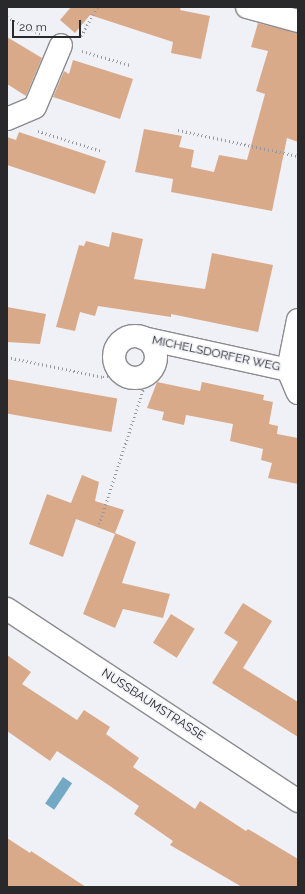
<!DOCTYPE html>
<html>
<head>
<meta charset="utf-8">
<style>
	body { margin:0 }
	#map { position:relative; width:305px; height:894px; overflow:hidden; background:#f0f1f7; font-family:Raleway,sans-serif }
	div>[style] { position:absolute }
	.water>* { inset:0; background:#74a9c6; transform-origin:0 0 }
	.building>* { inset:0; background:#d9aa8a; transform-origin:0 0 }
	.path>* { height:2.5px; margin-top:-1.25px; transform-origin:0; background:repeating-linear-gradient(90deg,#97979c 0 1px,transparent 0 4px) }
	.roads { filter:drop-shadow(1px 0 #8b8b90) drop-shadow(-1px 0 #8b8b90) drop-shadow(0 1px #8b8b90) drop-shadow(0 -1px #8b8b90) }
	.street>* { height:22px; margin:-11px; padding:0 11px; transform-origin:11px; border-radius:11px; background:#fff }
	.street>.ring { margin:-11px; padding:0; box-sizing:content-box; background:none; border:22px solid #fff; border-radius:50% }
	span { translate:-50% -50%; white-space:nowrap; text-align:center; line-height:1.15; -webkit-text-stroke:3px #f0f1f7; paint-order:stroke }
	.street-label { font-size:12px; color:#29292c }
	.frame { position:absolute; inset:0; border:8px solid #29292c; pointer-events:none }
	.scale { position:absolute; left:12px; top:20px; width:69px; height:18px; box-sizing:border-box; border:2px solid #29292c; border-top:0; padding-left:5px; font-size:12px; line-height:14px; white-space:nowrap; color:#29292c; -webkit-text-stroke:3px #f0f1f7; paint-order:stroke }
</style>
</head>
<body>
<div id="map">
	<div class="water">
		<div style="left:63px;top:777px;width:11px;height:32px;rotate:34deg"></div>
	</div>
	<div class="building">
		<div style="clip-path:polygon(71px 7px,181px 7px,180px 10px,210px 16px,201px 59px,171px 53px,173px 42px,90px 15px,75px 33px,60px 20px)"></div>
		<div style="clip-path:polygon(258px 23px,298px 33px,298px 142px,287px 138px,272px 211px,171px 192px,173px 179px,135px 172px,144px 129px,182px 136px,179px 147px,194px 150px,191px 167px,214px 172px,219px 155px,247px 160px,265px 94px,256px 91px,268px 51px,251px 47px)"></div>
		<div style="clip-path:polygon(7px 37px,42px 58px,26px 96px,7px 84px)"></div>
		<div style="clip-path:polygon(73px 60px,133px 79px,120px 119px,53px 97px,64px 71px,69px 74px)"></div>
		<div style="clip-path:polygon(19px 132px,106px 161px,95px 194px,7px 165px,7px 137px,16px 140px)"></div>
		<div style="clip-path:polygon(112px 232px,143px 239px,134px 279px,205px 289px,212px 253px,273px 265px,258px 332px,171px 314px,171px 317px,98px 306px,95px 316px,80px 312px,75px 331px,56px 327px,79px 245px,84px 246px,86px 241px,109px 247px)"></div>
		<div style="clip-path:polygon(7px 307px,46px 314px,40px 344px,7px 342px)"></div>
		<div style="left:7px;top:379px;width:112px;height:34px;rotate:10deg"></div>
		<div style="clip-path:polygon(157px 382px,200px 391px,202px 382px,264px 395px,263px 400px,273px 402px,269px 424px,278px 426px,277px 434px,298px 438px,298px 484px,268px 478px,272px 463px,261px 460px,263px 449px,230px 441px,233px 424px,186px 415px,184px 425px,162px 420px,164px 412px,147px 408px)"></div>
		<div style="clip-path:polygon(82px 475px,99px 482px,95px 501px,124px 510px,115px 533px,136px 542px,122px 583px,170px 594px,163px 618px,123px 609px,115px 628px,83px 614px,115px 534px,76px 519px,63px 557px,29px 544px,47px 494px,71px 503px)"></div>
		<div style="clip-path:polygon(243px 603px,272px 621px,243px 668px,298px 702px,298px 737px,212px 683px,238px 642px,224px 633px)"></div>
		<div style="left:171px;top:614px;width:28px;height:34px;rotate:32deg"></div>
		<div style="clip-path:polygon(7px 655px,31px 672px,22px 684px,77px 720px,84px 710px,110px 727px,106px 734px,139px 758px,133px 767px,195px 809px,200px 801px,246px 831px,248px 829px,298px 859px,298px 887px,242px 887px,170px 845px,173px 841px,134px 814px,139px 806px,107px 784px,57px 751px,50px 761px,7px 731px)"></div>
		<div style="clip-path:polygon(7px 838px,30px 853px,31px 851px,86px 887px,7px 887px)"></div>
	</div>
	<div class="path">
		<div style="left:7px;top:17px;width:39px;rotate:27deg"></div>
		<div style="left:81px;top:36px;width:33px;rotate:-61deg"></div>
		<div style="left:82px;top:51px;width:50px;rotate:16.3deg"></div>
		<div style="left:178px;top:130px;width:123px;rotate:12.2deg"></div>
		<div style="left:38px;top:131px;width:66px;rotate:17.6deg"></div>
		<div style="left:7px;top:357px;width:98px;rotate:11.8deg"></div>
		<div style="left:103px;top:377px;width:26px"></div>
		<div style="left:99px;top:524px;width:158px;rotate:-71.9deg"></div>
	</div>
	<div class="roads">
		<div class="street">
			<div style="left:247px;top:7px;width:53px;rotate:15.4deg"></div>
			<div style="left:7px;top:119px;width:30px;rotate:-23deg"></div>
			<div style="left:35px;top:107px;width:67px;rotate:-67.2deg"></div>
			<div class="ring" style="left:114px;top:336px;width:20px;height:20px"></div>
			<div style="left:143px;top:338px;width:148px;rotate:12.4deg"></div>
			<div style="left:288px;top:370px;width:51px;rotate:-78.7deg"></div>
			<div style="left:288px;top:370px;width:25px;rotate:67deg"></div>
			<div style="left:7px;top:609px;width:349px;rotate:33.4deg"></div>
		</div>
	</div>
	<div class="street-label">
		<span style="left:216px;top:354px;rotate:12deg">MICHELSDORFER WEG</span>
		<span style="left:153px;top:705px;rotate:33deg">NUSSBAUMSTRASSE</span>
	</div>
	<div class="frame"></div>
	<div class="scale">20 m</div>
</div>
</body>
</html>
